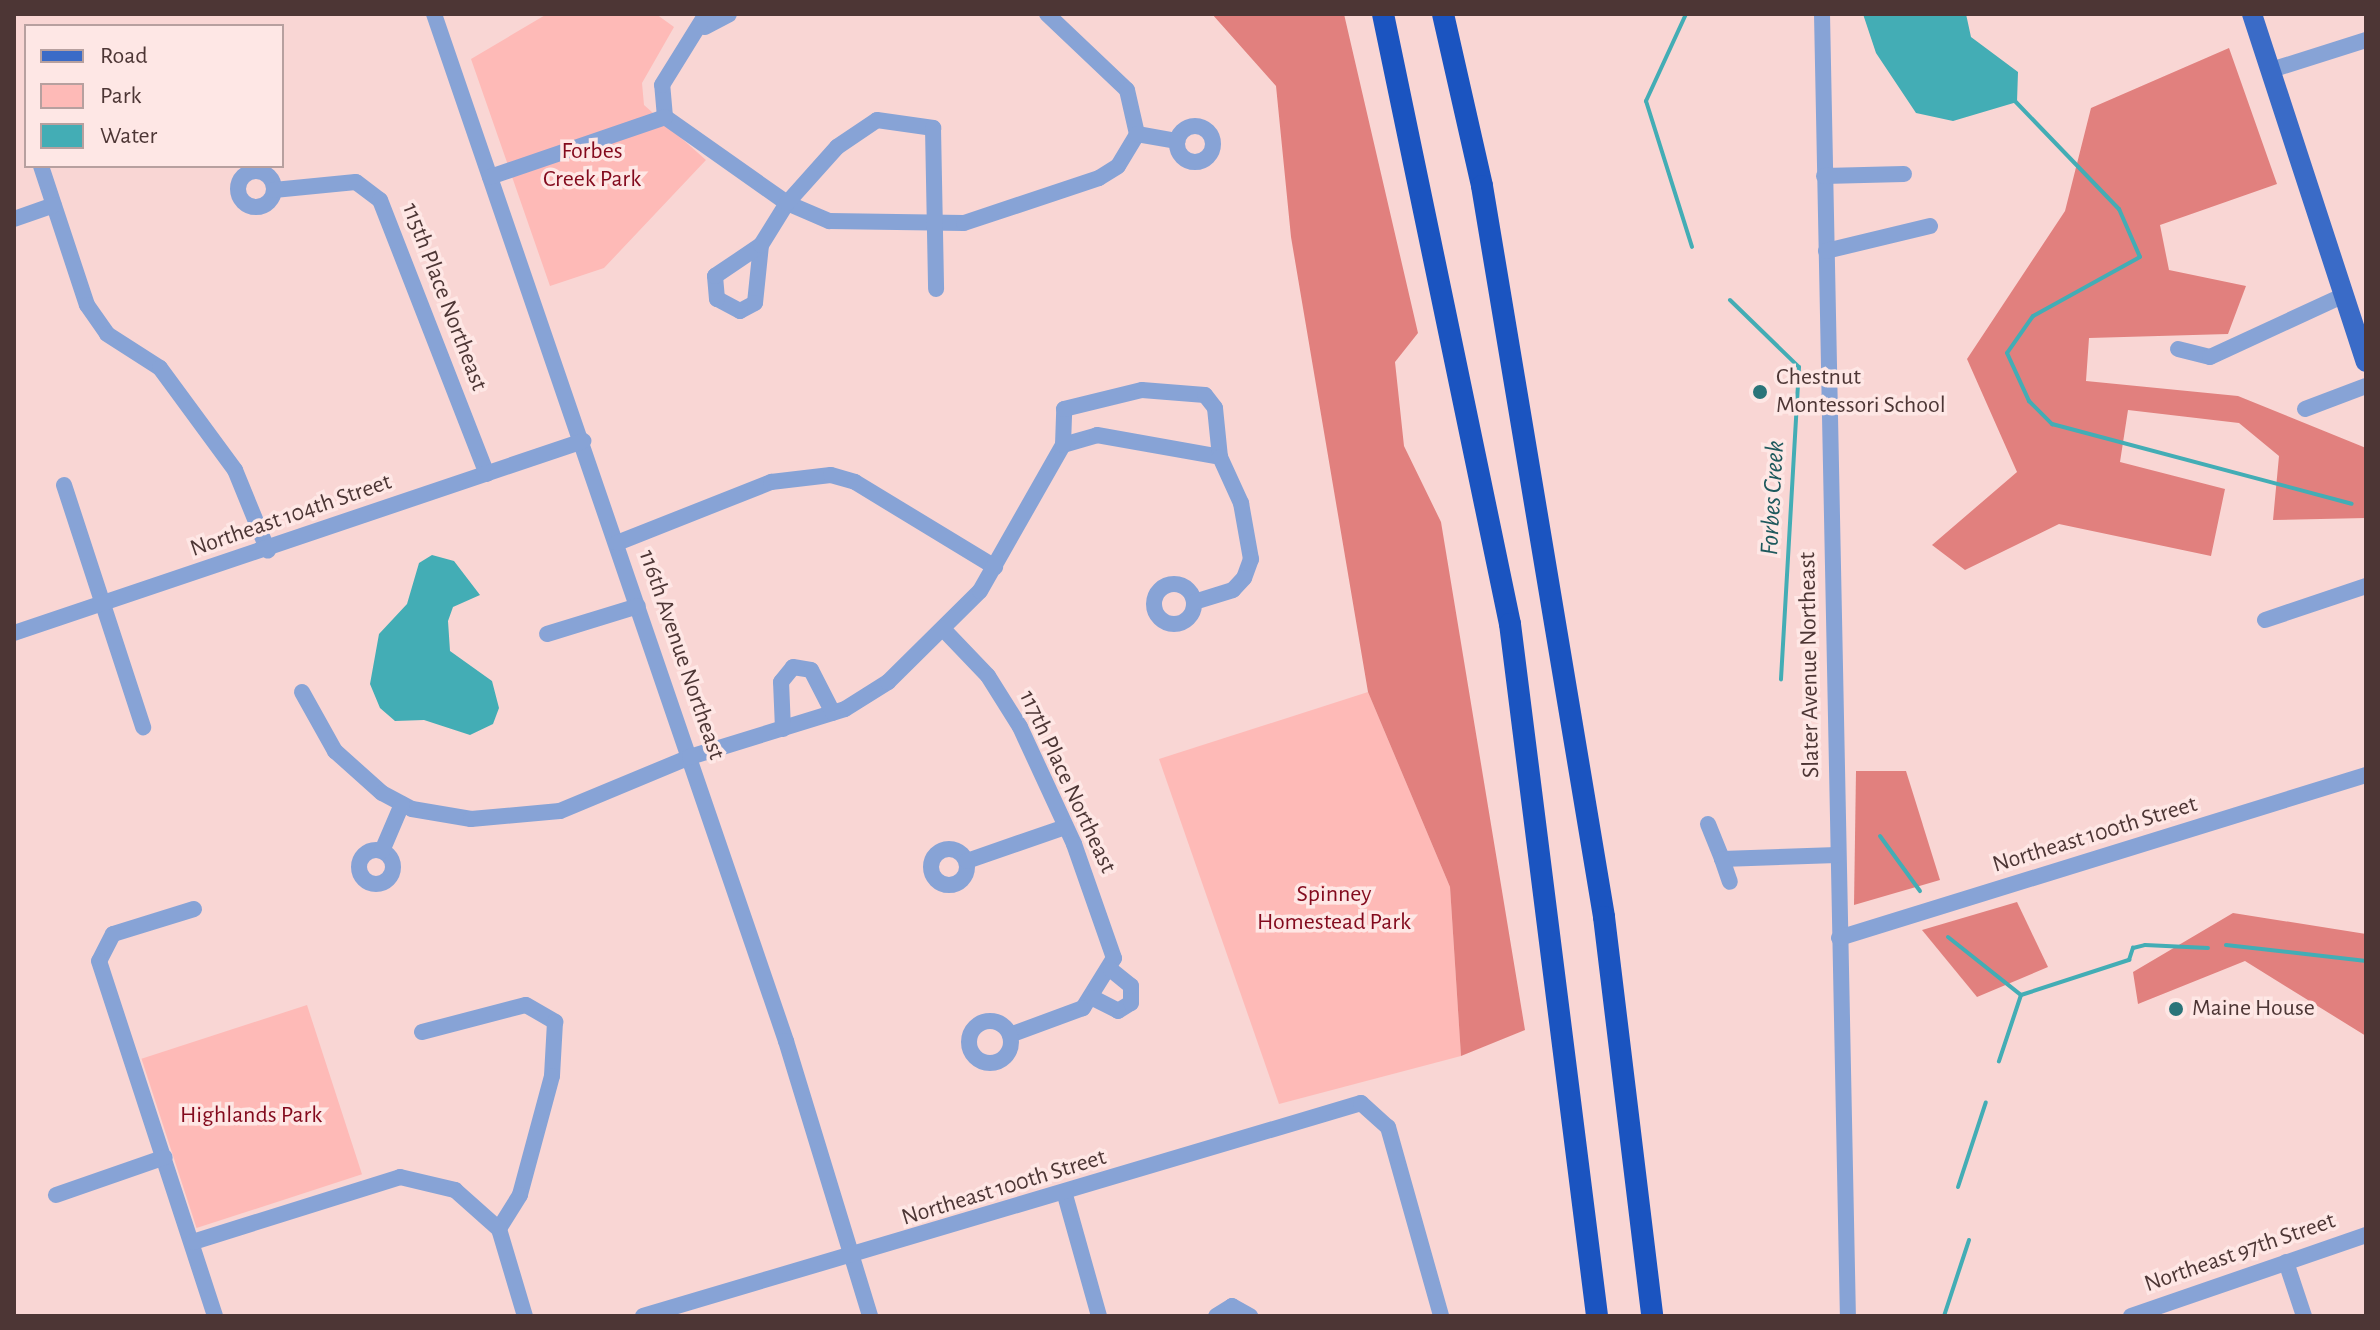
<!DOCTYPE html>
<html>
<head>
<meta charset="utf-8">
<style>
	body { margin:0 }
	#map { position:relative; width:2380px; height:1330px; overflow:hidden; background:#f9d6d4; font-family:"Alegreya Sans",sans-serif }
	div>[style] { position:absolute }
	.green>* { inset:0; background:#febab7; transform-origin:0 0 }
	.forest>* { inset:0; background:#e1807e }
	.water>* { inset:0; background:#43adb5 }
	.stream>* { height:4px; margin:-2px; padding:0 2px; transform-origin:2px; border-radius:2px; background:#43adb5 }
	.minor>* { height:16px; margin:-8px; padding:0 8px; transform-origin:8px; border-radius:8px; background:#87a3d6 }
	.minor>.ring { margin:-8px; padding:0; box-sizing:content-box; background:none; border:16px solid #87a3d6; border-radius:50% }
	.major>* { height:20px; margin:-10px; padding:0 10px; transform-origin:10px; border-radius:10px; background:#3a6bc7 }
	.highway>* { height:22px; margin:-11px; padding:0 11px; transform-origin:11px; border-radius:11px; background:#1b54c0 }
	.dots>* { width:22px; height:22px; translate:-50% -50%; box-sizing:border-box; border:4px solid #fee7e5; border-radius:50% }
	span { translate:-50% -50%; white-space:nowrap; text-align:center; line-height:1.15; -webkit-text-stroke:7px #fee7e5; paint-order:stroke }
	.park-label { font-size:24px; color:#830a1d }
	.street-label { font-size:24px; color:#4d3635 }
	.poi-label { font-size:24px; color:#4d3635 }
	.left { translate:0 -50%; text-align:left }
	.water-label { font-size:26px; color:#1e595d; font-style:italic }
	.frame { position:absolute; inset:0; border:16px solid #4d3635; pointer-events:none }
	.legend { position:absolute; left:24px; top:24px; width:260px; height:144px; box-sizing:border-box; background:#fee7e5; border:2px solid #b7a09f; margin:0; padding:10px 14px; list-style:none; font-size:24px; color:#4d3635 }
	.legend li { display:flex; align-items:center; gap:16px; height:40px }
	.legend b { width:40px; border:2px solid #b7a09f }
</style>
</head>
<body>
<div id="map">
	<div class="green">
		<div style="clip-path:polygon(547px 14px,656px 14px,674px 27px,642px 83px,644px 105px,706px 160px,604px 268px,550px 286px,471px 59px)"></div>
		<div style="clip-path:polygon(1368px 692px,1450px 887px,1461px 1056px,1279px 1104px,1159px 759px)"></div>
		<div style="left:307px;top:1005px;width:178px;height:174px;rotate:72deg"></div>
	</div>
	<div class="forest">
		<div style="clip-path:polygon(1212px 14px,1344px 14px,1418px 333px,1395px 362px,1404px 446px,1441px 522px,1525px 1030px,1461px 1056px,1450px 887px,1368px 692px,1291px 237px,1276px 86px)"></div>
		<div style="clip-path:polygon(2229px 48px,2277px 184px,2160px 225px,2169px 270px,2246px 286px,2228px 334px,2089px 338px,2086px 381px,2238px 396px,2366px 448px,2366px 518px,2273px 520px,2279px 456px,2239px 423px,2128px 410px,2120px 462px,2225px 489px,2211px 556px,2059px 524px,1965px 570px,1932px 545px,2017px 472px,1967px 359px,2065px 211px,2091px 108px)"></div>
		<div style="clip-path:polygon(1856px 771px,1906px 771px,1940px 880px,1854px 905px)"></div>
		<div style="clip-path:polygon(2017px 902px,2048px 967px,1977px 997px,1922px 930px)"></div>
		<div style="clip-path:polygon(2233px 913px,2366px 934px,2366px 1036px,2245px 961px,2138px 1004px,2133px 972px)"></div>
	</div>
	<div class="water">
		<div style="clip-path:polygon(1863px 14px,1966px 14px,1971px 37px,2018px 72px,2017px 102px,1953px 121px,1916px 113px,1876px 53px)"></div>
		<div style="clip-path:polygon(432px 555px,454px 561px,480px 595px,453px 607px,448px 621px,450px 651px,492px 681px,499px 708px,493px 724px,470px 735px,424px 720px,395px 721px,380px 708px,370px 684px,379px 634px,407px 604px,419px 563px)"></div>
	</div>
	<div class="stream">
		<div style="left:1686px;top:14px;width:96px;rotate:114.7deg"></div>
		<div style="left:1646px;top:101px;width:153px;rotate:72.5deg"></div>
		<div style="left:2013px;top:99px;width:153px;rotate:46.1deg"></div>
		<div style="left:2119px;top:209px;width:52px;rotate:66.4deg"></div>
		<div style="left:2140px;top:257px;width:122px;rotate:151.1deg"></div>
		<div style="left:2033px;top:316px;width:45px;rotate:125.1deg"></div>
		<div style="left:2007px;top:353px;width:53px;rotate:65.4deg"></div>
		<div style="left:2029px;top:401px;width:33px;rotate:45deg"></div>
		<div style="left:2052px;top:424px;width:310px;rotate:14.9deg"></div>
		<div style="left:1730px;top:300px;width:96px;rotate:44.2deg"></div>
		<div style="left:1799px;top:367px;width:313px;rotate:93.3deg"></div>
		<div style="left:1880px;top:836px;width:68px;rotate:54deg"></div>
		<div style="left:1948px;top:937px;width:93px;rotate:38.5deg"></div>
		<div style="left:2021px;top:995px;width:70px;rotate:108.4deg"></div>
		<div style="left:2226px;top:945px;width:141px;rotate:6.5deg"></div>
		<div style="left:2021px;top:995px;width:114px;rotate:-18deg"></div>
		<div style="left:2129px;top:960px;width:13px;rotate:-72deg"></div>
		<div style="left:2133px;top:948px;width:12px;rotate:-14deg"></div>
		<div style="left:2145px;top:945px;width:63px;rotate:2.7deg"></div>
		<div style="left:1958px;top:1187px;width:89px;rotate:-71.8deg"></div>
		<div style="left:1944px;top:1316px;width:80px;rotate:-71.8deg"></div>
	</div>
	<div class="minor">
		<div style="left:434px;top:14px;width:1086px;rotate:71.08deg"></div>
		<div style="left:786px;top:1041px;width:288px;rotate:73deg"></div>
		<div style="left:1047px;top:14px;width:110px;rotate:43.5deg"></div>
		<div style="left:1127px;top:90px;width:45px;rotate:77.2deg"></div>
		<div style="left:1822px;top:14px;width:1302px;rotate:88.86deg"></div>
		<div style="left:705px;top:27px;width:27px;rotate:-28deg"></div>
		<div style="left:2271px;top:70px;width:100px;rotate:-17.5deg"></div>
		<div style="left:665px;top:117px;width:149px;rotate:35.2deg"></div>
		<div style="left:787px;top:203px;width:46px;rotate:23.2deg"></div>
		<div style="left:829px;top:221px;width:135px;rotate:0.8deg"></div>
		<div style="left:964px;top:223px;width:142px;rotate:-18.4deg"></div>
		<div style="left:1099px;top:178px;width:22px;rotate:-32deg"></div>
		<div style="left:1118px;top:166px;width:37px;rotate:-59deg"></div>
		<div style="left:1137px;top:134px;width:41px;rotate:9.9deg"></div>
		<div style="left:665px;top:117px;width:32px;rotate:-95deg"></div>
		<div style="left:662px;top:85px;width:84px;rotate:-58.2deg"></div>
		<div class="ring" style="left:1177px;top:126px;width:20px;height:20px"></div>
		<div style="left:41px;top:166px;width:146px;rotate:71.7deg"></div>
		<div style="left:87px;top:305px;width:35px;rotate:55deg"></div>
		<div style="left:107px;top:334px;width:63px;rotate:32.7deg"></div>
		<div style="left:160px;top:368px;width:127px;rotate:53.7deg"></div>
		<div style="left:235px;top:470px;width:87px;rotate:67.8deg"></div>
		<div class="ring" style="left:238px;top:171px;width:20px;height:20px"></div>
		<div style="left:1824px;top:176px;width:80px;rotate:-1.4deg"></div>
		<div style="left:490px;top:177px;width:185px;rotate:-18.9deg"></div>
		<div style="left:274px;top:190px;width:82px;rotate:-5.6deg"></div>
		<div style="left:356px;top:182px;width:30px;rotate:37deg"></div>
		<div style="left:380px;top:200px;width:294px;rotate:68.7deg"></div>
		<div style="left:14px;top:219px;width:42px;rotate:-19.3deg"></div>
		<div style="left:761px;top:245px;width:58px;rotate:95.9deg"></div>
		<div style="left:755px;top:303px;width:17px;rotate:152deg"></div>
		<div style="left:740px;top:311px;width:26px;rotate:-152deg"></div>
		<div style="left:717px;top:299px;width:23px;rotate:-95deg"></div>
		<div style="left:715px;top:276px;width:55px;rotate:-34deg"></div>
		<div style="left:761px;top:245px;width:49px;rotate:-58.2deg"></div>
		<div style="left:787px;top:203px;width:75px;rotate:-48.2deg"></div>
		<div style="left:837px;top:147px;width:48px;rotate:-34deg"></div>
		<div style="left:877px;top:120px;width:57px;rotate:8.1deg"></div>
		<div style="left:933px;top:128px;width:161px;rotate:88.9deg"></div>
		<div style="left:1826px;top:251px;width:107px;rotate:-13.5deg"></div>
		<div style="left:2178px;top:349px;width:33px;rotate:14deg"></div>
		<div style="left:2210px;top:357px;width:148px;rotate:-24.8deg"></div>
		<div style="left:2305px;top:409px;width:65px;rotate:-20.7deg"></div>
		<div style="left:1063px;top:445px;width:35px;rotate:-16deg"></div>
		<div style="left:1097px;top:435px;width:125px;rotate:10.1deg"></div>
		<div style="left:64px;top:485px;width:255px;rotate:71.9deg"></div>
		<div style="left:617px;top:543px;width:166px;rotate:-21.6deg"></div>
		<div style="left:771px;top:482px;width:60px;rotate:-6.7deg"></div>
		<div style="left:831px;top:475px;width:25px;rotate:16deg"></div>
		<div style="left:855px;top:482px;width:164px;rotate:31.3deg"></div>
		<div class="ring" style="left:1154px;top:584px;width:24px;height:24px"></div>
		<div style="left:2265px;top:620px;width:107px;rotate:-18.6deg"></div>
		<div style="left:945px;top:631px;width:62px;rotate:46.3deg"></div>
		<div style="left:988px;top:676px;width:60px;rotate:57.9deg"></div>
		<div style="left:1020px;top:727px;width:129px;rotate:65.2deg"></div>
		<div style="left:1074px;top:844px;width:121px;rotate:70.7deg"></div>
		<div style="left:1114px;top:958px;width:59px;rotate:121.8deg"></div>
		<div style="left:1083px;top:1008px;width:78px;rotate:159.7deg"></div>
		<div style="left:14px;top:633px;width:601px;rotate:-18.65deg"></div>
		<div style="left:547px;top:634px;width:95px;rotate:-17.1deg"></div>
		<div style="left:302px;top:692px;width:68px;rotate:60.8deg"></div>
		<div style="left:335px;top:751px;width:63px;rotate:41.8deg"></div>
		<div style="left:382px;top:793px;width:34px;rotate:28deg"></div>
		<div style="left:412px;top:809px;width:60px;rotate:9.6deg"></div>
		<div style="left:471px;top:819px;width:89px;rotate:-5.1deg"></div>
		<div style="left:560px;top:811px;width:141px;rotate:-22.6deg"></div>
		<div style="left:690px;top:757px;width:162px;rotate:-17.2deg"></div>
		<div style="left:845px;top:709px;width:51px;rotate:-32.1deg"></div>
		<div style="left:888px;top:682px;width:129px;rotate:-44.7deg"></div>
		<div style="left:980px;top:591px;width:168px;rotate:-60.4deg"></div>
		<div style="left:1063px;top:445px;width:36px;rotate:-88deg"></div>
		<div style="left:1064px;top:409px;width:80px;rotate:-13.7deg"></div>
		<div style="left:1142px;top:390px;width:63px;rotate:4.5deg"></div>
		<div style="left:1205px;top:395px;width:16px;rotate:52deg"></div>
		<div style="left:1215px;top:408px;width:49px;rotate:84.2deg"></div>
		<div style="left:1220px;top:457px;width:51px;rotate:65.5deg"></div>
		<div style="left:1241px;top:503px;width:57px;rotate:79.9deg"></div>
		<div style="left:1251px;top:559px;width:20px;rotate:110deg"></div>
		<div style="left:1244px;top:578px;width:16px;rotate:133deg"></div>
		<div style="left:1233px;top:590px;width:41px;rotate:162.9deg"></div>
		<div style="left:783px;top:729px;width:47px;rotate:-92.4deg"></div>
		<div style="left:781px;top:682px;width:19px;rotate:-51deg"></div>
		<div style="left:793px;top:667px;width:18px;rotate:9deg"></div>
		<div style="left:811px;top:670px;width:48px;rotate:62.9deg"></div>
		<div style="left:1708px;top:824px;width:38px;rotate:68deg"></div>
		<div style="left:1722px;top:859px;width:115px;rotate:-2deg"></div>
		<div class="ring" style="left:931px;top:849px;width:20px;height:20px"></div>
		<div class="ring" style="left:359px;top:850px;width:18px;height:18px"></div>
		<div style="left:382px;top:851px;width:51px;rotate:-66.9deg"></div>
		<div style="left:1722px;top:859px;width:24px;rotate:71deg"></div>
		<div style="left:967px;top:861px;width:104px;rotate:-19.1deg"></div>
		<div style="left:194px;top:909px;width:85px;rotate:162.8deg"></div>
		<div style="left:113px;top:934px;width:30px;rotate:117deg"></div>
		<div style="left:99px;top:961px;width:373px;rotate:71.9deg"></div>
		<div style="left:1839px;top:938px;width:552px;rotate:-17.19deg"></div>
		<div style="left:1093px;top:998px;width:28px;rotate:27deg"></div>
		<div style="left:1118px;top:1011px;width:15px;rotate:-32deg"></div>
		<div style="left:1131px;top:1003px;width:17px;rotate:-90deg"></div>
		<div style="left:1131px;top:986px;width:26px;rotate:-141deg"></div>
		<div class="ring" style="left:969px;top:1021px;width:26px;height:26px"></div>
		<div style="left:422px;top:1032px;width:107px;rotate:-14.6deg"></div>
		<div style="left:526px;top:1005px;width:34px;rotate:30deg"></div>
		<div style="left:555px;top:1022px;width:54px;rotate:93.2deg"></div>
		<div style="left:552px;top:1076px;width:123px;rotate:105.1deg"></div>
		<div style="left:520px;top:1195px;width:40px;rotate:122deg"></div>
		<div style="left:56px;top:1195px;width:115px;rotate:-19.2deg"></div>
		<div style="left:1065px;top:1195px;width:126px;rotate:74.3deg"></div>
		<div style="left:499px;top:1229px;width:91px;rotate:73.4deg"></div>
		<div style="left:193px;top:1242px;width:217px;rotate:-17.4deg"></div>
		<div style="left:400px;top:1177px;width:57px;rotate:13.3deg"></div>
		<div style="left:455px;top:1190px;width:59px;rotate:41.6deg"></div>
		<div style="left:2286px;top:1262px;width:57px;rotate:71.6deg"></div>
		<div style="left:643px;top:1316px;width:749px;rotate:-16.52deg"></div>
		<div style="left:1361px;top:1103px;width:36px;rotate:42deg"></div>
		<div style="left:1388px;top:1127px;width:196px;rotate:74.3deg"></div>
		<div style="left:1216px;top:1316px;width:19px;rotate:-32deg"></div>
		<div style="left:1232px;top:1306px;width:21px;rotate:29deg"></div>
		<div style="left:2131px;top:1316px;width:249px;rotate:-19deg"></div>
	</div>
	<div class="major">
		<div style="left:2252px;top:14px;width:366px;rotate:71.9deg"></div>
	</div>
	<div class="highway">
		<div style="left:1383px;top:14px;width:623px;rotate:78.24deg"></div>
		<div style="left:1510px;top:624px;width:697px;rotate:82.83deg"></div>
		<div style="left:1443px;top:14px;width:176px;rotate:77.2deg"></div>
		<div style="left:1482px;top:186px;width:741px;rotate:80.52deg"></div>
		<div style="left:1604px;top:917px;width:402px;rotate:83.1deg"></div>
	</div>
	<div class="dots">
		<div style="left:1760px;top:392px;background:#2a7479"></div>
		<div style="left:2176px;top:1009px;background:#2a7479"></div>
	</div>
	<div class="park-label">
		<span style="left:592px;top:166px">Forbes<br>Creek Park</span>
		<span style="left:1334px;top:909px">Spinney<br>Homestead Park</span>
		<span style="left:251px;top:1116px">Highlands Park</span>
	</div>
	<div class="street-label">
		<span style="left:444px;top:297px;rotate:69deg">115th Place Northeast</span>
		<span style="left:291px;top:516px;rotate:-19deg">Northeast 104th Street</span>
		<span style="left:681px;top:655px;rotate:71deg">116th Avenue Northeast</span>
		<span style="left:1810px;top:665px;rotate:-91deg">Slater Avenue Northeast</span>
		<span style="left:1067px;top:782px;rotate:65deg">117th Place Northeast</span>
		<span style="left:2095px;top:835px;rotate:-17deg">Northeast 100th Street</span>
		<span style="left:1004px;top:1188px;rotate:-17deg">Northeast 100th Street</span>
		<span style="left:2240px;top:1253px;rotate:-19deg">Northeast 97th Street</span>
	</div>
	<div class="poi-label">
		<span class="left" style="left:1776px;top:392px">Chestnut<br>Montessori School</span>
		<span class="left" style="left:2192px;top:1009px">Maine House</span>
	</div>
	<div class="water-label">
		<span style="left:1773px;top:498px;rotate:-87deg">Forbes Creek</span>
	</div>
	<div class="frame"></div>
	<ul class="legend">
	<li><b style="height:10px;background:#3a6bc7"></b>Road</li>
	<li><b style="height:22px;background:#febab7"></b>Park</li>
	<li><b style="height:22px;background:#43adb5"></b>Water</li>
	</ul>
</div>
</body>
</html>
